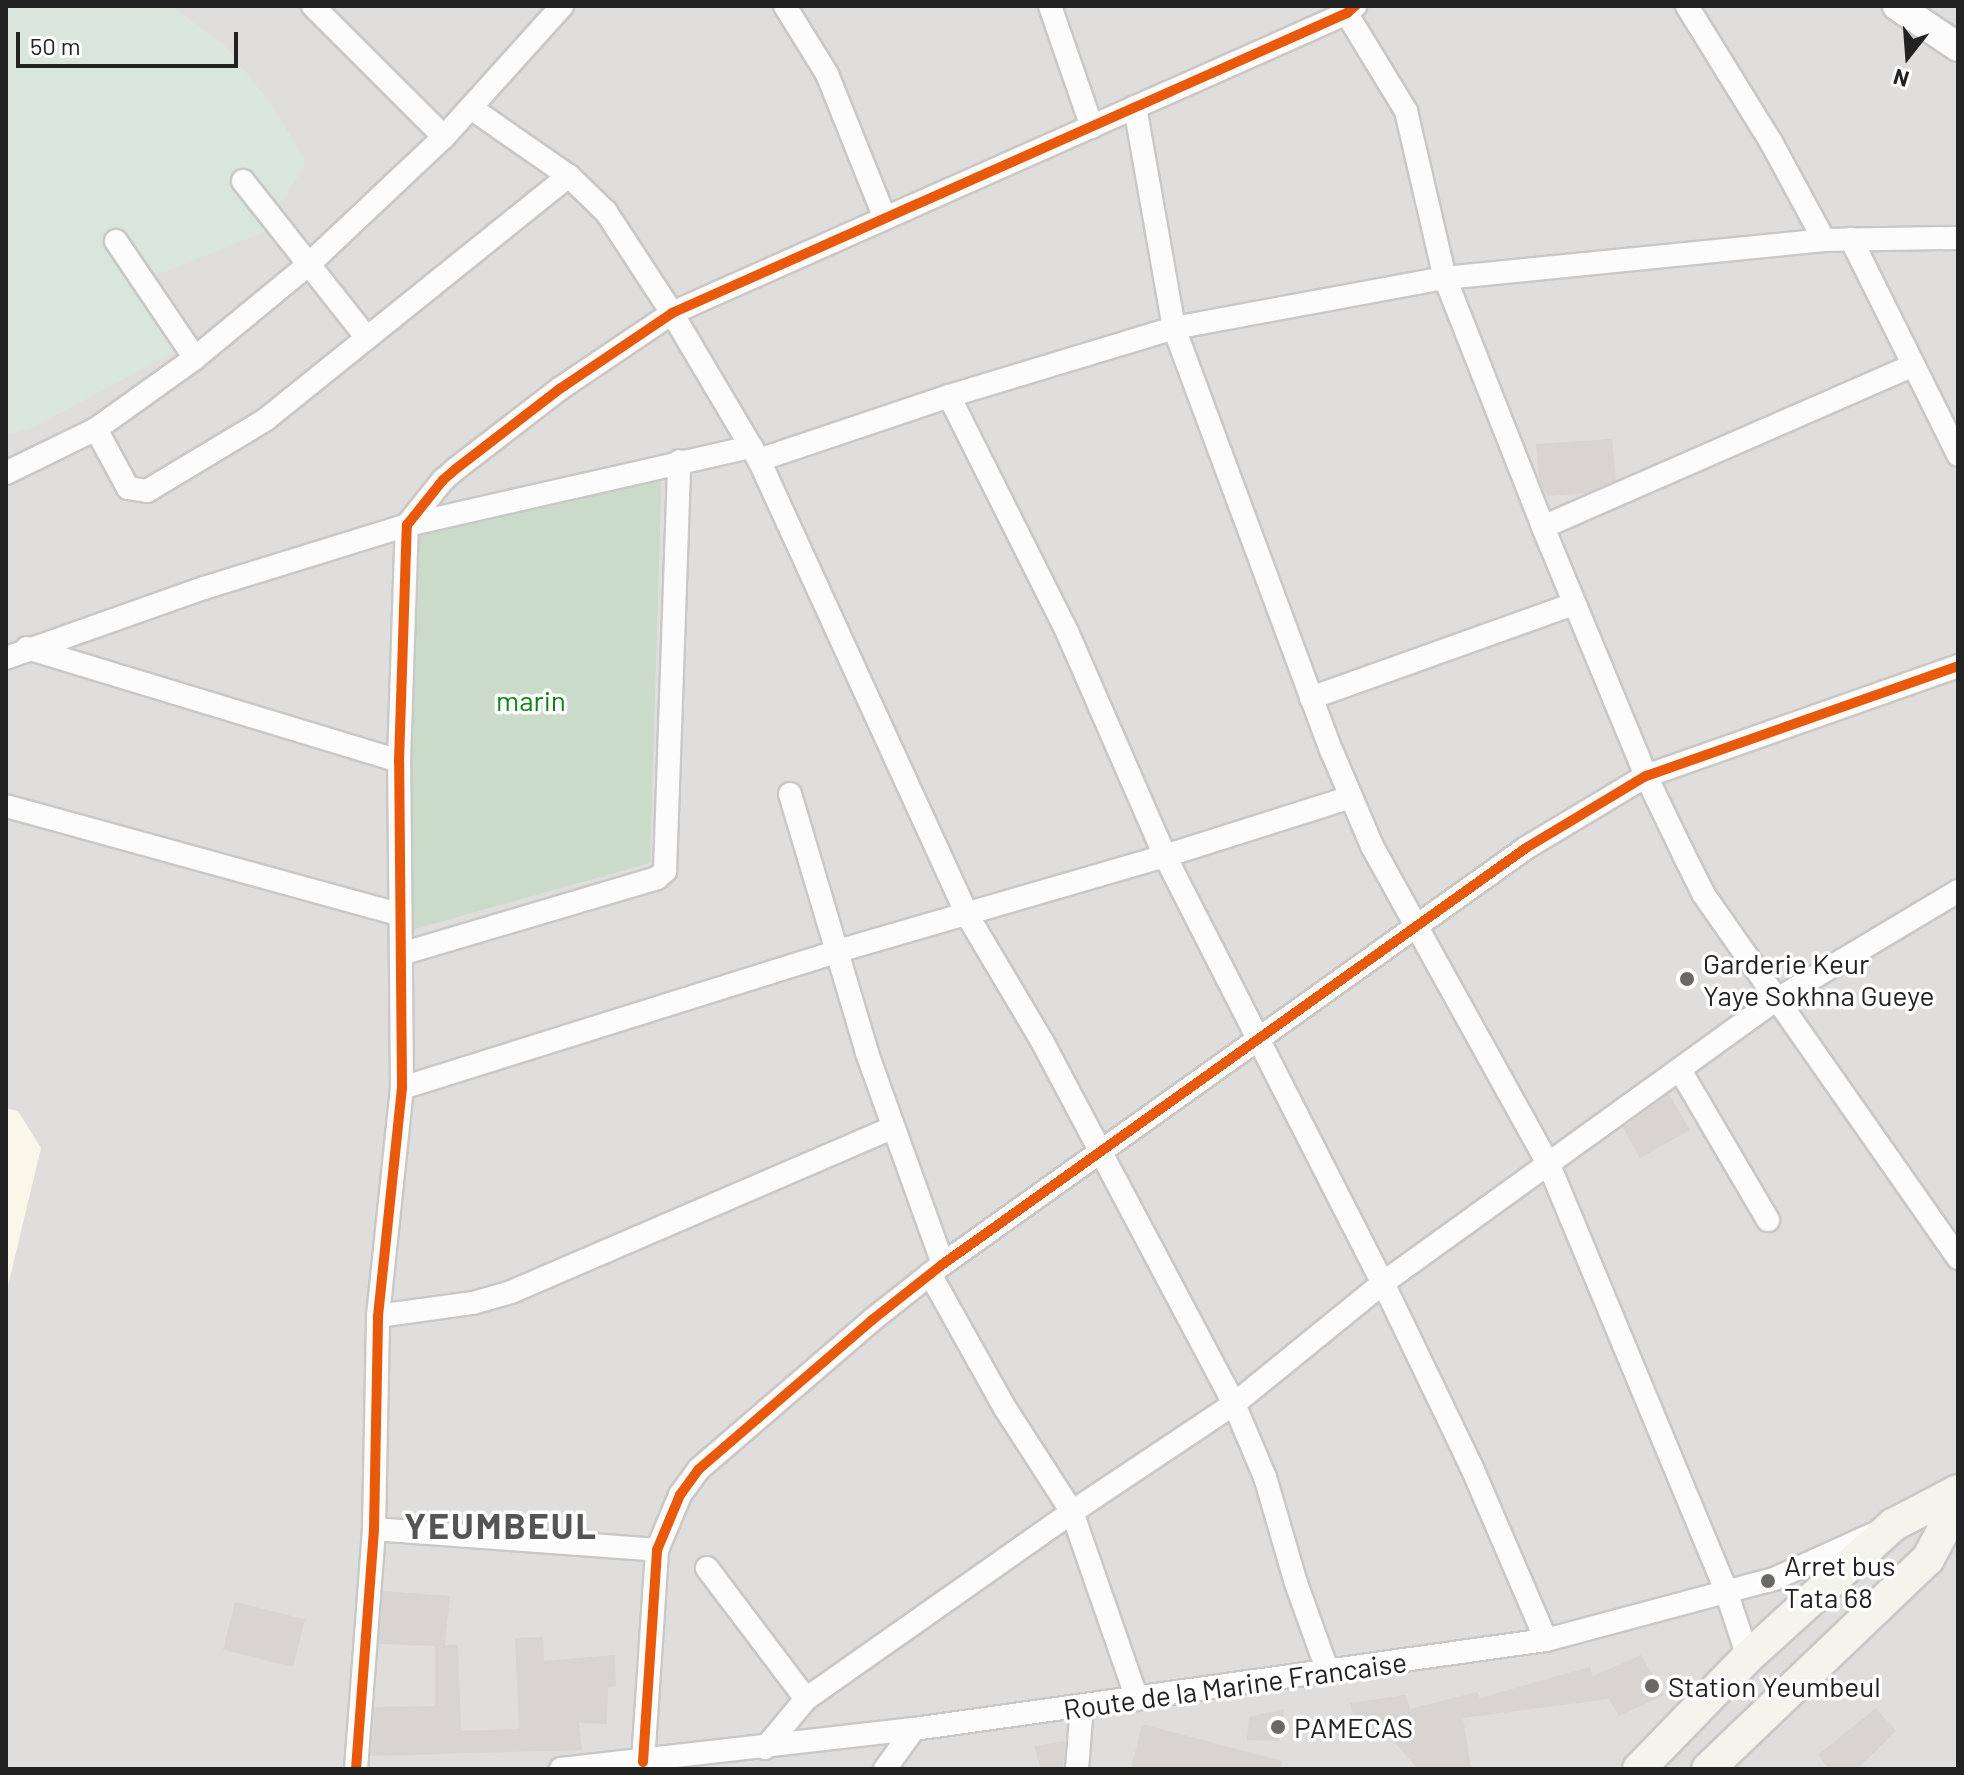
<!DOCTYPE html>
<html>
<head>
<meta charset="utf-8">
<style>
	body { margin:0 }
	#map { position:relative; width:1964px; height:1775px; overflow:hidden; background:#f0eeeb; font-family:Barlow,sans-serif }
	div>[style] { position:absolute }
	.residential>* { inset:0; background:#dfdedc; transform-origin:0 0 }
	.education>* { inset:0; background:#f8f7e8 }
	.wetland>* { inset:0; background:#d9e6de }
	.cemetery>* { inset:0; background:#cadbca }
	.building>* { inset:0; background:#d7d4d2; transform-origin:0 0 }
	.roads { filter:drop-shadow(2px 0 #c9c8c7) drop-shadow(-2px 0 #c9c8c7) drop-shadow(0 2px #c9c8c7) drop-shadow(0 -2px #c9c8c7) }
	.minor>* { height:22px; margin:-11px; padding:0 11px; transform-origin:11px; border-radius:11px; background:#fdfcfc }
	.tertiary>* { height:28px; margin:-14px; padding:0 14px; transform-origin:14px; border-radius:14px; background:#fdfcfc }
	.secondary>* { height:32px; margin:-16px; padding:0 16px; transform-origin:16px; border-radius:16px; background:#f4f4ed }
	.cycleway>* { height:10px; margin:-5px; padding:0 5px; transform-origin:5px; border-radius:5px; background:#e8590c }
	.dots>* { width:22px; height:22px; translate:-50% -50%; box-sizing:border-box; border:4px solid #fff; border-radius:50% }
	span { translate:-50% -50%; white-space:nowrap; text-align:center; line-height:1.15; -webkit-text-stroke:7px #fff; paint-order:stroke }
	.park-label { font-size:28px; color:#0c8416 }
	.poi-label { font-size:28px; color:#222 }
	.left { translate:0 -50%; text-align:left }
	.street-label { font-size:28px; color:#222 }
	.district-label { font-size:36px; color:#555; font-weight:700; letter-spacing:2px }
	.frame { position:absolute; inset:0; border:8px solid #222; pointer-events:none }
	.north { position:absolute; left:1868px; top:16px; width:80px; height:80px; -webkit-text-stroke:6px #fff; paint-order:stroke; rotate:197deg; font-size:22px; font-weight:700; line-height:32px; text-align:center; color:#222 }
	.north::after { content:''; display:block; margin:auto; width:28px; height:36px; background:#222; clip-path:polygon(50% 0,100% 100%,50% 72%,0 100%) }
	.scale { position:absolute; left:16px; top:32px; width:222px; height:36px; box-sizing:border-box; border:4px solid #222; border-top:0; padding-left:10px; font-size:24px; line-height:28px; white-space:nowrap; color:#222; -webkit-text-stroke:6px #fff; paint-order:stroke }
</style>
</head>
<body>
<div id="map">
	<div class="residential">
		<div style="left:6px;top:6px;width:1952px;height:1763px"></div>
	</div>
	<div class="education">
		<div style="clip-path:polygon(6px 1108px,18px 1111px,41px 1148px,6px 1294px)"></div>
	</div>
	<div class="wetland">
		<div style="clip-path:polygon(6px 6px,171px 6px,224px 45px,274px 108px,306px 163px,264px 232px,134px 284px,174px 352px,32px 428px,6px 435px)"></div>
	</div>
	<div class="cemetery">
		<div style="clip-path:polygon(662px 463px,650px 863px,401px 933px,410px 537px)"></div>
	</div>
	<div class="building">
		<div style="clip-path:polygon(1612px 439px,1616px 480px,1587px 493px,1546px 496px,1539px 478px,1536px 444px)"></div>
		<div style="clip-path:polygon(1669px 1094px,1690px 1130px,1640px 1158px,1623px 1128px)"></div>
		<div style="clip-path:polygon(383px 1591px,450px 1596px,445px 1645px,458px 1645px,461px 1731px,519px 1729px,515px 1638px,543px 1637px,544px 1661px,615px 1655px,616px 1686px,608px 1687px,607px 1724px,579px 1723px,582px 1750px,371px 1756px,375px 1707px,435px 1706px,435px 1646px,379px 1644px)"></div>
		<div style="left:235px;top:1602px;width:72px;height:49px;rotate:14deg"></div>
		<div style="clip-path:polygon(1641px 1655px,1664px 1695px,1619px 1716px,1609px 1699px,1463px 1718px,1471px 1769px,1418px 1769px,1379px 1725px,1356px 1728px,1350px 1703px,1405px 1695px,1410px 1709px,1477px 1692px,1480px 1698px,1590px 1667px,1593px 1676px)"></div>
		<div style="clip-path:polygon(1876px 1708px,1896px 1731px,1857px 1769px,1829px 1769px,1818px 1755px)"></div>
		<div style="clip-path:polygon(1284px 1709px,1278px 1741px,1247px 1740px,1249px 1717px)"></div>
		<div style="clip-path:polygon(1142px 1724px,1282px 1761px,1281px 1769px,1131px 1769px)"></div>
		<div style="clip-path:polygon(1065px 1741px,1063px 1769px,1041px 1769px,1034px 1746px)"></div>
	</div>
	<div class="roads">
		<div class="minor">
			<div style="left:313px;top:6px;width:185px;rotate:45deg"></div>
			<div style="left:785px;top:6px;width:80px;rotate:58.3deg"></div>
			<div style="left:827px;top:74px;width:155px;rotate:68.1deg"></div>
			<div style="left:1050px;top:6px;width:128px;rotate:70.9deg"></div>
			<div style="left:1342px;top:6px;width:123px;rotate:58.6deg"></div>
			<div style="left:1406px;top:111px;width:171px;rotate:76.9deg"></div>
			<div style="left:1445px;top:278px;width:268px;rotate:68.5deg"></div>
			<div style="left:1543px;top:527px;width:269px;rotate:67.5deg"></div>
			<div style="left:1646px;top:776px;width:85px;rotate:64.3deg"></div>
			<div style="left:1683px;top:853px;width:47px;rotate:63.4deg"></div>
			<div style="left:1704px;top:895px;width:443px;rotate:55deg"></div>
			<div style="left:1687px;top:6px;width:160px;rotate:58.3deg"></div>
			<div style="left:1771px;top:142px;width:111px;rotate:61.6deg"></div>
			<div style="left:1135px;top:107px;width:224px;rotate:80deg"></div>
			<div style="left:1174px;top:328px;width:452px;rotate:69.6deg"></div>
			<div style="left:1332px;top:752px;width:102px;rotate:66.9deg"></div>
			<div style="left:1372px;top:846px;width:365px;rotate:61deg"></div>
			<div style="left:1549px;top:1165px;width:461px;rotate:67.4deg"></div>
			<div style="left:1726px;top:1591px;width:70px;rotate:71.6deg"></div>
			<div style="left:471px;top:108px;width:119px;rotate:34.8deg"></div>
			<div style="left:569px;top:176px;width:52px;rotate:44.2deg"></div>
			<div style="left:606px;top:212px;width:121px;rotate:56.8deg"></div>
			<div style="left:672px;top:313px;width:171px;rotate:59.4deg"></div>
			<div style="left:759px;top:460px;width:498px;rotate:65.4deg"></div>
			<div style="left:966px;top:913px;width:149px;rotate:59.3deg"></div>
			<div style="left:1042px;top:1041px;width:411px;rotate:62.1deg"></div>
			<div style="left:1234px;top:1404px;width:79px;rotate:67deg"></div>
			<div style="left:1265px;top:1477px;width:110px;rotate:73.7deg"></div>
			<div style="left:1296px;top:1583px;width:95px;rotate:70.2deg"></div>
			<div style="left:243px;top:181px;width:199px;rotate:51.7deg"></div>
			<div style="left:1851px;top:239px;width:241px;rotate:63.6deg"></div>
			<div style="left:116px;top:241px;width:141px;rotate:56deg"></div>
			<div style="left:949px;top:396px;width:266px;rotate:63.4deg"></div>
			<div style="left:1068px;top:634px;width:242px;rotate:66.4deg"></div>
			<div style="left:1165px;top:856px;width:479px;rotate:63deg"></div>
			<div style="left:1383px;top:1283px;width:205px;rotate:64.3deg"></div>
			<div style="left:1472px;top:1468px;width:187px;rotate:66.7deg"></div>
			<div style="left:96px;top:429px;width:67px;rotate:61.5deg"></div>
			<div style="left:128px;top:488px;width:19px;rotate:9deg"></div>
			<div style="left:147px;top:491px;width:138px;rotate:-31deg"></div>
			<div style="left:265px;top:420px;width:390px;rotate:-38.8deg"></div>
			<div style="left:759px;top:460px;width:200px;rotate:-18.6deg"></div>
			<div style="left:949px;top:396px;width:235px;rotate:-16.8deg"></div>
			<div style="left:1174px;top:328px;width:276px;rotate:-10.5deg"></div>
			<div style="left:1445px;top:278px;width:381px;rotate:-5.7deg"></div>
			<div style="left:1824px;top:240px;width:134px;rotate:-0.9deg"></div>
			<div style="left:6px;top:473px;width:100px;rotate:-26.1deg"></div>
			<div style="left:96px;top:429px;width:122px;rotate:-35.6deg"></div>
			<div style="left:195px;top:358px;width:146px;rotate:-39.5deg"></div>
			<div style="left:308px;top:265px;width:187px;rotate:-43.3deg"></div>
			<div style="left:444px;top:137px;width:176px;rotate:-48deg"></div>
			<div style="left:1543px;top:527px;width:403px;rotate:-23.6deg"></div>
			<div style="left:27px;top:648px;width:389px;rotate:16.9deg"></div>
			<div style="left:6px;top:658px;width:210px;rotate:-19.5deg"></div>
			<div style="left:204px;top:588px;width:213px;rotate:-17.2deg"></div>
			<div style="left:407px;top:525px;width:353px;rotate:-12.8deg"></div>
			<div style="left:1311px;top:698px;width:279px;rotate:-19.7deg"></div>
			<div style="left:790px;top:794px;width:270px;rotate:73.4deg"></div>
			<div style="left:867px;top:1053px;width:224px;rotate:70.2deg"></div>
			<div style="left:6px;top:806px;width:408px;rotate:15.4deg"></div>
			<div style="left:401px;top:954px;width:267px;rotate:-16.5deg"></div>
			<div style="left:657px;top:878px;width:11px;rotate:-41deg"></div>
			<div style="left:665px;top:871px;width:410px;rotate:-88deg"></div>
			<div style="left:1680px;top:1070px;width:174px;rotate:59.6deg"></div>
			<div style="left:402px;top:1088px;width:457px;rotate:-17.4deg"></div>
			<div style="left:838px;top:951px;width:341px;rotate:-16.2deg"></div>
			<div style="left:1165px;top:856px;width:195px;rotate:-17.6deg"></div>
			<div style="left:930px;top:1274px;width:154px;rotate:60.8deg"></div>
			<div style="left:1005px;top:1408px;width:124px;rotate:57.2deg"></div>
			<div style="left:1072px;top:1512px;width:198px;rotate:70.8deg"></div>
			<div style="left:378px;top:1316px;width:96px;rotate:-7.8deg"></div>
			<div style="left:473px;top:1303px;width:40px;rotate:-16deg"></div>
			<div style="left:511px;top:1292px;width:415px;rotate:-23.3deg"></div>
			<div style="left:374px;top:1529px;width:284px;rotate:4.2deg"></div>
			<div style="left:707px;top:1568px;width:164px;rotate:52.9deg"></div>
			<div style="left:765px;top:1748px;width:64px;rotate:-50.1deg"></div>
			<div style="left:806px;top:1699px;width:325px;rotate:-35.1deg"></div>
			<div style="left:1072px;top:1512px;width:195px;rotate:-33.7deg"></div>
			<div style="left:1234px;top:1404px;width:192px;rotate:-39.1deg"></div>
			<div style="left:1383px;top:1283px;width:484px;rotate:-35.8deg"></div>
			<div style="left:1776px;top:1000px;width:212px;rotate:-30.9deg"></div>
			<div style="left:643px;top:1762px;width:212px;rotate:-86.2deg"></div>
			<div style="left:657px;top:1550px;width:60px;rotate:-67.3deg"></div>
			<div style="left:680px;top:1495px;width:32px;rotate:-54deg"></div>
			<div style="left:699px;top:1469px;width:228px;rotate:-40.7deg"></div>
			<div style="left:872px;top:1320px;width:90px;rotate:-38.3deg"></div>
			<div style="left:943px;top:1264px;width:716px;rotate:-35.51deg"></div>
			<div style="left:1526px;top:848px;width:140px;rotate:-31deg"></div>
			<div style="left:1646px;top:776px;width:331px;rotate:-19.4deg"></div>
			<div style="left:356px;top:1769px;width:241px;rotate:-85.7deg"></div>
			<div style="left:374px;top:1529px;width:213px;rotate:-88.9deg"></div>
			<div style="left:378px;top:1316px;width:229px;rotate:-84deg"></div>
			<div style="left:402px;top:1088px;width:327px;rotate:-90.5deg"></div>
			<div style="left:399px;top:761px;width:236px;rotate:-88.1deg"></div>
			<div style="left:407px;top:525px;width:58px;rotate:-51.3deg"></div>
			<div style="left:443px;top:480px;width:18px;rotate:-41deg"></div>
			<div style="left:457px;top:468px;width:131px;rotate:-37.6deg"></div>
			<div style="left:561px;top:388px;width:134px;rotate:-34deg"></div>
			<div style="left:672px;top:313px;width:739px;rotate:-23.96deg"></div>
			<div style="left:1347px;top:13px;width:11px;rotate:-41deg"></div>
			<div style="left:561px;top:1769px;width:355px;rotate:-6.5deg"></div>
			<div style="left:914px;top:1729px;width:638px;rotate:-8.02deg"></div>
			<div style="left:1546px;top:1640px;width:236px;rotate:-15deg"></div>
			<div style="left:1774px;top:1579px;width:109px;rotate:-24.4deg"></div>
			<div style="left:885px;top:1769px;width:49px;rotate:-54.1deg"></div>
			<div style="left:1077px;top:1769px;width:63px;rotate:-85.5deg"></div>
		</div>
		<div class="tertiary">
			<div style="left:1897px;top:6px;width:73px;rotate:33.9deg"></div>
		</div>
		<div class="secondary">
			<div style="left:1639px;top:1769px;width:156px;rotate:-45.8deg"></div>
			<div style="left:1748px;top:1657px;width:196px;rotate:-42.3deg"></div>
			<div style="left:1893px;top:1525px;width:73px;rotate:-27.6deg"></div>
			<div style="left:1708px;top:1769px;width:304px;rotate:-43.7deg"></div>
			<div style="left:1928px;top:1559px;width:64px;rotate:-62.2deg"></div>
		</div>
	</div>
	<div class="cycleway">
		<div style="left:643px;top:1762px;width:212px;rotate:-86.2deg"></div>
		<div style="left:657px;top:1550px;width:60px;rotate:-67.3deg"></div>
		<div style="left:680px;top:1495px;width:32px;rotate:-54deg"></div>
		<div style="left:699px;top:1469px;width:228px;rotate:-40.7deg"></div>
		<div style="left:872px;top:1320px;width:90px;rotate:-38.3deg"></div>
		<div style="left:943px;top:1264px;width:716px;rotate:-35.51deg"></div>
		<div style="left:1526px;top:848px;width:140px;rotate:-31deg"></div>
		<div style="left:1646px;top:776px;width:331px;rotate:-19.4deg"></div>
		<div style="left:356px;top:1769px;width:241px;rotate:-85.7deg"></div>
		<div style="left:374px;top:1529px;width:213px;rotate:-88.9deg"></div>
		<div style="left:378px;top:1316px;width:229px;rotate:-84deg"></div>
		<div style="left:402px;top:1088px;width:327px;rotate:-90.5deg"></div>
		<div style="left:399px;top:761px;width:236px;rotate:-88.1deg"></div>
		<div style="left:407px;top:525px;width:58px;rotate:-51.3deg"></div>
		<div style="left:443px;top:480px;width:18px;rotate:-41deg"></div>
		<div style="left:457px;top:468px;width:131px;rotate:-37.6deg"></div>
		<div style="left:561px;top:388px;width:134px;rotate:-34deg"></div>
		<div style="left:672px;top:313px;width:739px;rotate:-23.96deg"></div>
		<div style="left:1347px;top:13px;width:11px;rotate:-41deg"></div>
	</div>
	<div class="dots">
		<div style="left:1687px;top:979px;background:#6a6968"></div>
		<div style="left:1768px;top:1581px;background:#6a6968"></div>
		<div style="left:1652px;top:1686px;background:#6a6968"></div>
		<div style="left:1278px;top:1727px;background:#6a6968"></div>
	</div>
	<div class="park-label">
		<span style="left:531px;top:700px">marin</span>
	</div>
	<div class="poi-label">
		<span class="left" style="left:1703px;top:979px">Garderie Keur<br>Yaye Sokhna Gueye</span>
		<span class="left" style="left:1784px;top:1581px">Arret bus<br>Tata 68</span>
		<span class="left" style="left:1668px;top:1686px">Station Yeumbeul</span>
		<span class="left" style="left:1294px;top:1727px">PAMECAS</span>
	</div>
	<div class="street-label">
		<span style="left:1235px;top:1685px;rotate:-8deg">Route de la Marine Francaise</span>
	</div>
	<div class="district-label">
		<span style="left:501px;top:1525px">YEUMBEUL</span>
	</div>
	<div class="frame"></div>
	<div class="north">N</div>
	<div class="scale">50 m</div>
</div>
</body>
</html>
